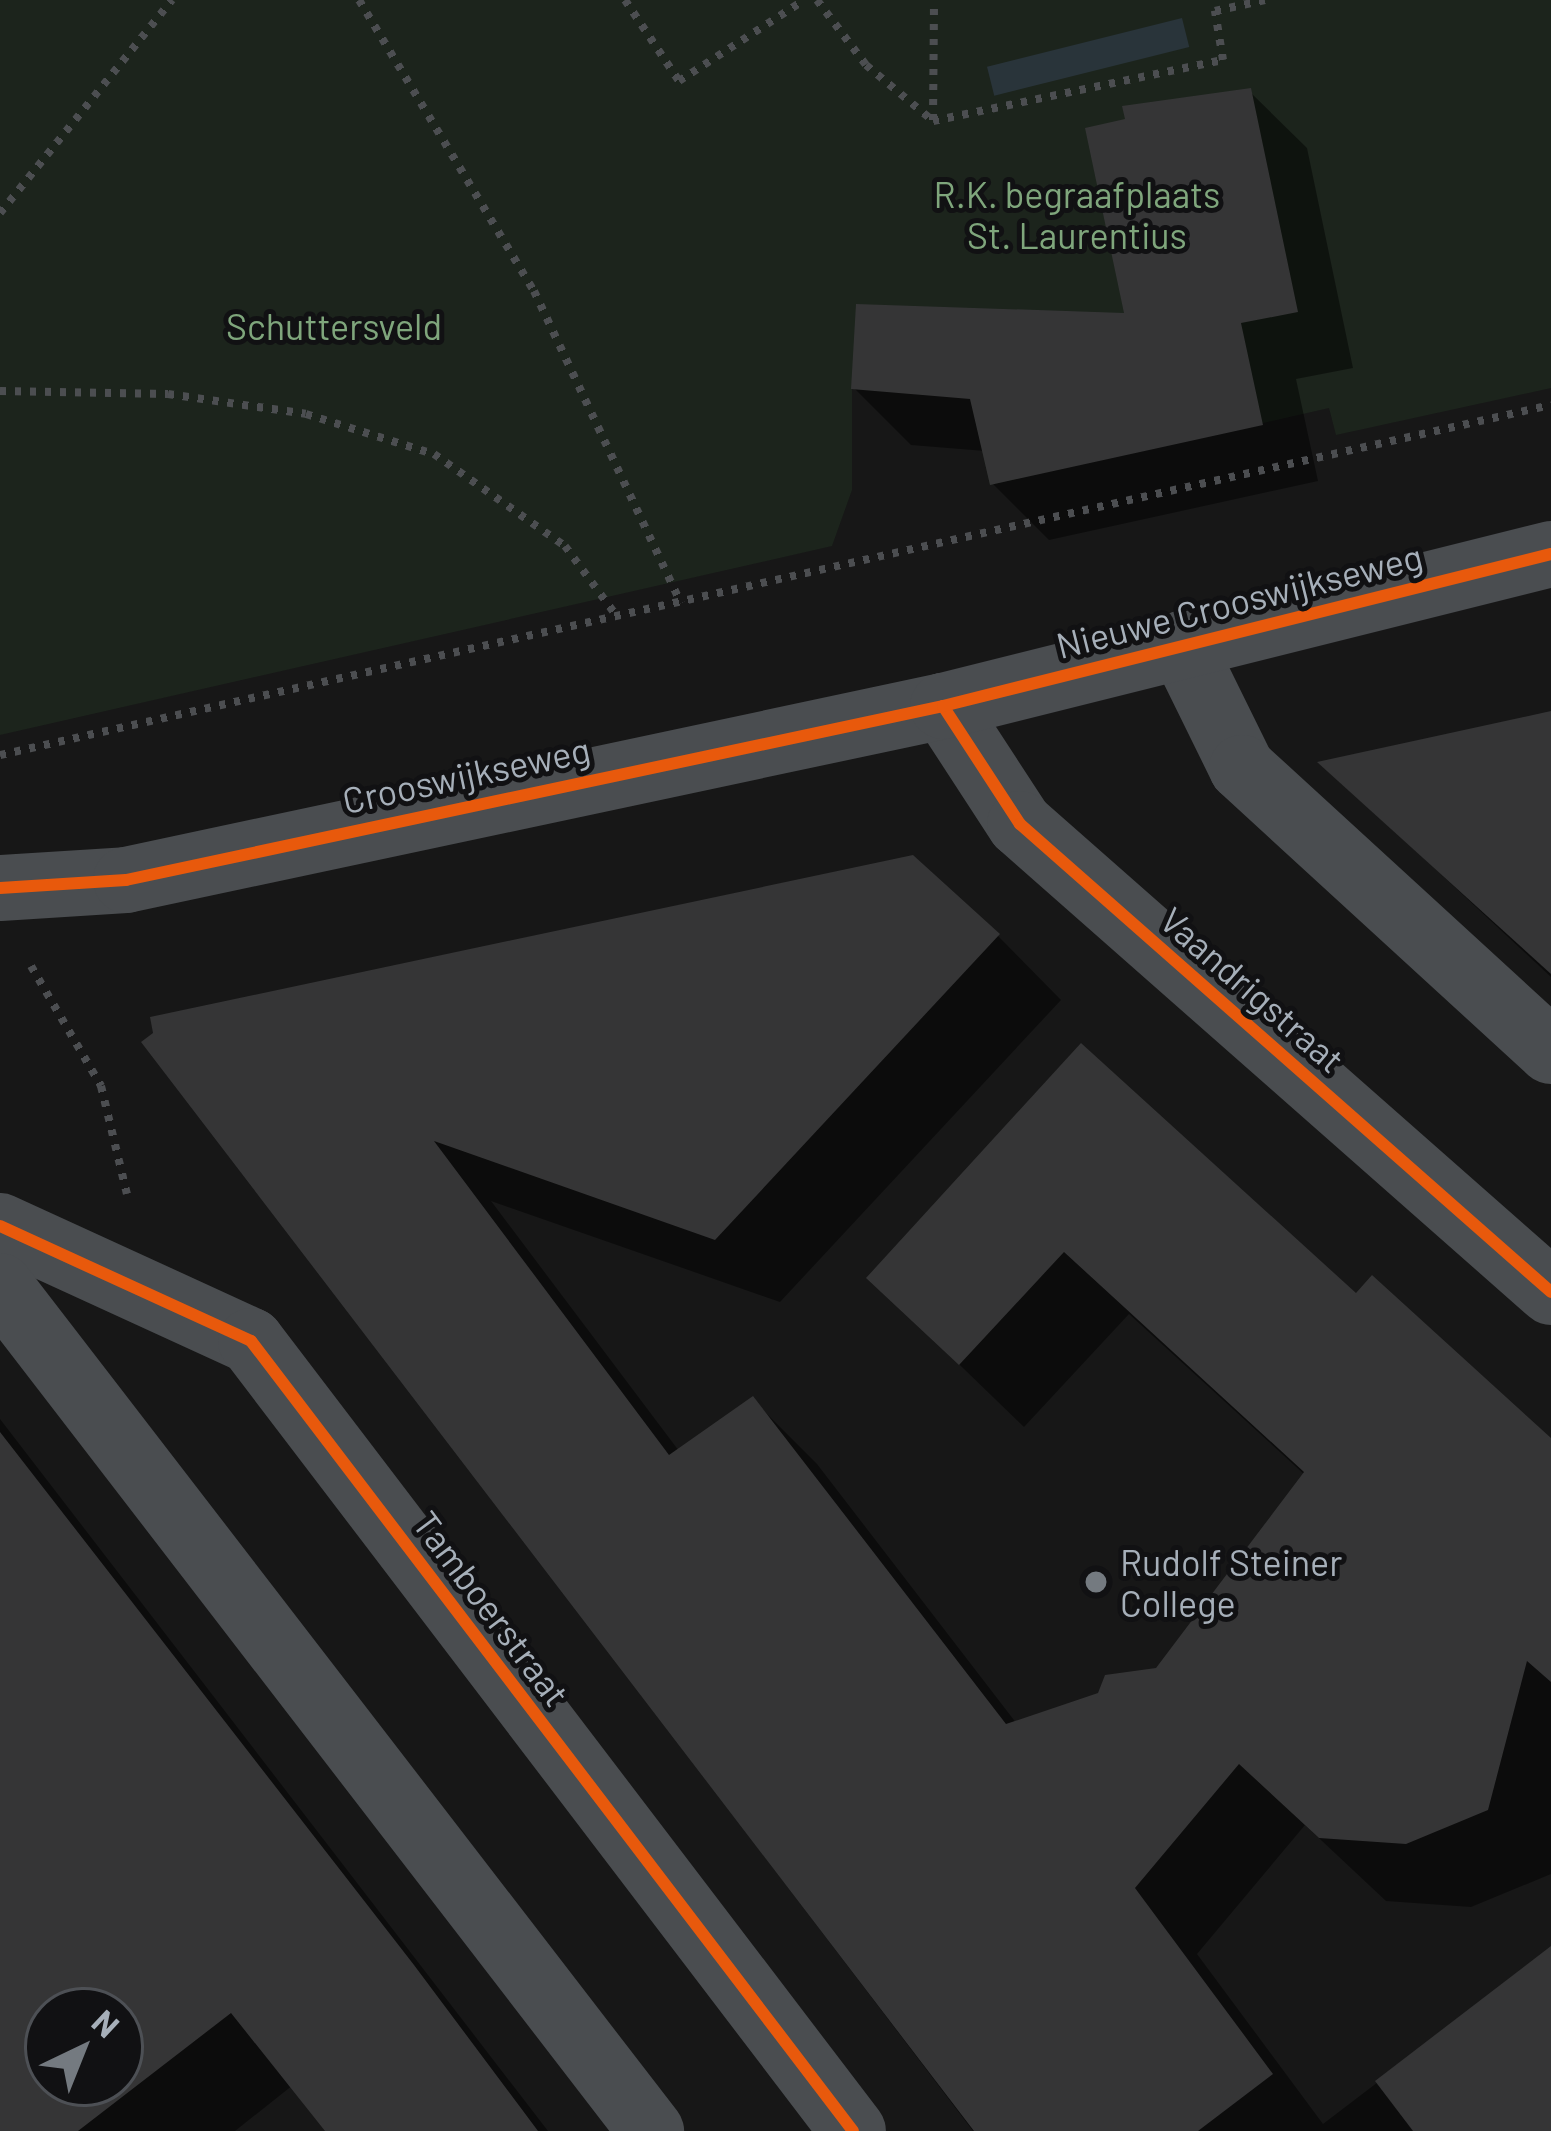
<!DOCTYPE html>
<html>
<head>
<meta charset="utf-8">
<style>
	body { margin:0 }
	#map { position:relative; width:1551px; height:2131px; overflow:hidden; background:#171717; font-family:Barlow,sans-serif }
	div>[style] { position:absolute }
	.green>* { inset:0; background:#1c241c }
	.water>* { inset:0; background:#29343a; transform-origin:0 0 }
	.shadow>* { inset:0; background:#0007 }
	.building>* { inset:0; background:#353536 }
	.path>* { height:8px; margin-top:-4px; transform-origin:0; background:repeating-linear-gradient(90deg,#4c4e51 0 6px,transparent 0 15px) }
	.minor>* { height:66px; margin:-33px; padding:0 33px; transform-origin:33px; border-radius:33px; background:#4a4d50 }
	.cycleway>* { height:12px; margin:-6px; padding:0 6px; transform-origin:6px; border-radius:6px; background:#e8590c }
	.dots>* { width:33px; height:33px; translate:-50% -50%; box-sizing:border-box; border:6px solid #111113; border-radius:50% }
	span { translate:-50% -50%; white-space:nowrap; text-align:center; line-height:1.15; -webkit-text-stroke:10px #111113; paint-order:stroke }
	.park-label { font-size:36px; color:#7fa67c }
	.street-label { font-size:36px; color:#a6afb9 }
	.poi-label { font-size:36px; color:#a6afb9 }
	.left { translate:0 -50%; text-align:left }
	.north { position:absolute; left:24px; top:1987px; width:120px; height:120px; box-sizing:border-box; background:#111113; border:3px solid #4d5055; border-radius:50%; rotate:43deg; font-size:33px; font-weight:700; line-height:48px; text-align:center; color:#a6afb9 }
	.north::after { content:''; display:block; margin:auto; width:42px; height:54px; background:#747a80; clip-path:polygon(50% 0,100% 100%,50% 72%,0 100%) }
</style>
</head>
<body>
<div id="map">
	<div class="green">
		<div style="clip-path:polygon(0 0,1551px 0,1551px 388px,1336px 435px,1329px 408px,990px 485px,970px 398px,852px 389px,852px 490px,832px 546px,0 735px)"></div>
	</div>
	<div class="water">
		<div style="left:1182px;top:18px;width:30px;height:201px;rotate:76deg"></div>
	</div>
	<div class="shadow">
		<div style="clip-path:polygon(1250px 92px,1307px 148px,1353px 368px,1296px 379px,1318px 481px,1049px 540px,992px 483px,985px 451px,911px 445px,854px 388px,1128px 317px)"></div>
		<div style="clip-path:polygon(1551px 714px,1551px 977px,1323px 764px)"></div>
		<div style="clip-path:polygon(998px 936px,1061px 1000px,780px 1302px,491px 1201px,679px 1451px,753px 1400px,817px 1464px,1017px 1724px,1158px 1671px,1305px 1475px,1129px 1314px,1024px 1427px,870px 1278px,1081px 1047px,1356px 1297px,1551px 1442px,1551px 1874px,1471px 1907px,1386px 1901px,1305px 1825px,1197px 1954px,1323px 2124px,1551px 1950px,1551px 2131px,973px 2131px,146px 1042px)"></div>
		<div style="clip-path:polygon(evenodd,0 1419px,548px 2131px,330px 2131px,293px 2085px,235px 2131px,0 2131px,0 1419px,48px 2011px,120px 2011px,120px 2083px,48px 2083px,48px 2011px)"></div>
	</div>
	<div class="building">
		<div style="clip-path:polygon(1251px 88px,1298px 312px,1241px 323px,1263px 425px,990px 485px,970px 399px,851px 389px,856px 304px,1124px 313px,1085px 128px,1125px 119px,1122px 106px)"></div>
		<div style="clip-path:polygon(1551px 711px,1551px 974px,1317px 762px)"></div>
		<div style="clip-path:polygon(913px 855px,1000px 934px,715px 1240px,434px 1141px,669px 1455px,753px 1396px,1006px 1724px,1098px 1693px,1105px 1675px,1156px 1668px,1304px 1472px,1064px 1252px,959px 1365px,866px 1278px,1081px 1043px,1356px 1293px,1372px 1275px,1551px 1438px,1551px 1682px,1527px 1661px,1488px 1810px,1406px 1844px,1319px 1838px,1239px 1764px,1135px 1888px,1273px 2074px,1198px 2131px,974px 2131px,141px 1042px,153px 1033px,150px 1017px)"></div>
		<div style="clip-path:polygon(evenodd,0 1432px,414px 1965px,538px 2131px,325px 2131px,231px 2013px,78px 2131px,0 2131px,0 1432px,48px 2011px,120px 2011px,120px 2083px,48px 2083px,48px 2011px)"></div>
		<div style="clip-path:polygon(1551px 1946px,1551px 2131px,1413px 2131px,1375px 2081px)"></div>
	</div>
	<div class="path">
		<div style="left:359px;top:0;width:340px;rotate:59deg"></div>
		<div style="left:534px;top:291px;width:345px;rotate:64.8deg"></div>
		<div style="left:625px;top:0;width:97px;rotate:56.3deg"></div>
		<div style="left:679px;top:81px;width:149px;rotate:-32.9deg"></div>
		<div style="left:817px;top:0;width:81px;rotate:53deg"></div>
		<div style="left:866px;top:65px;width:87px;rotate:39.9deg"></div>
		<div style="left:933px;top:121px;width:296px;rotate:-11.9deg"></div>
		<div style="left:1223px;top:60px;width:50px;rotate:-99.3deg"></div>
		<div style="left:1215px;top:11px;width:51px;rotate:-12.4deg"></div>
		<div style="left:933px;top:120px;width:120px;rotate:-89.5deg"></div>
		<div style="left:0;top:213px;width:274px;rotate:-51.1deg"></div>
		<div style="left:0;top:391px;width:168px;rotate:1deg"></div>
		<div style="left:168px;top:394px;width:139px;rotate:8.2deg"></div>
		<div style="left:306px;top:414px;width:134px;rotate:17.4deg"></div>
		<div style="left:434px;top:454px;width:160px;rotate:35.1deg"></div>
		<div style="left:565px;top:546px;width:89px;rotate:53.6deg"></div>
		<div style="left:0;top:755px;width:1590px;rotate:-12.72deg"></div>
		<div style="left:31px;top:966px;width:139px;rotate:59.7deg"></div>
		<div style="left:101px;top:1086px;width:111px;rotate:76.5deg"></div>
	</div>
	<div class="minor">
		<div style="left:1181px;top:644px;width:138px;rotate:63.8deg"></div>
		<div style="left:1242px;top:768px;width:419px;rotate:42.5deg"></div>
		<div style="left:943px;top:706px;width:141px;rotate:56.9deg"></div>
		<div style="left:1020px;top:824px;width:708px;rotate:41.39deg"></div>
		<div style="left:0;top:888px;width:126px;rotate:-3.6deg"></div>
		<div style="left:126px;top:880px;width:835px;rotate:-12.02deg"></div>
		<div style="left:943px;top:706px;width:627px;rotate:-14.04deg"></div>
		<div style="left:0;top:1226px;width:276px;rotate:24.6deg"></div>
		<div style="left:251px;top:1341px;width:993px;rotate:52.69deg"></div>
		<div style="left:0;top:1286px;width:1067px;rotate:52.39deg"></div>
	</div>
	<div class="cycleway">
		<div style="left:943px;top:706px;width:141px;rotate:56.9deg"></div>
		<div style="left:1020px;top:824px;width:708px;rotate:41.39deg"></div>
		<div style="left:0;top:888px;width:126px;rotate:-3.6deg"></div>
		<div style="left:126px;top:880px;width:835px;rotate:-12.02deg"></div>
		<div style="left:943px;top:706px;width:627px;rotate:-14.04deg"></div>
		<div style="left:0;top:1226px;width:276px;rotate:24.6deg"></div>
		<div style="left:251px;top:1341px;width:993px;rotate:52.69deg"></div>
	</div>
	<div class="dots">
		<div style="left:1096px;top:1582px;background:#747a80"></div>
	</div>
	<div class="park-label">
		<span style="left:1077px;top:214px">R.K. begraafplaats<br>St. Laurentius</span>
		<span style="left:334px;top:326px">Schuttersveld</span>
	</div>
	<div class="street-label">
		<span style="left:1239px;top:600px;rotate:-14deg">Nieuwe Crooswijkseweg</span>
		<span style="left:466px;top:774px;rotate:-12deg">Crooswijkseweg</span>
		<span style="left:1253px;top:989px;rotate:41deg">Vaandrigstraat</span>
		<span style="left:492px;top:1608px;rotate:53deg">Tamboerstraat</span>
	</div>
	<div class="poi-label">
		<span class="left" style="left:1120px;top:1582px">Rudolf Steiner<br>College</span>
	</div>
	<div class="north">N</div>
</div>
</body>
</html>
